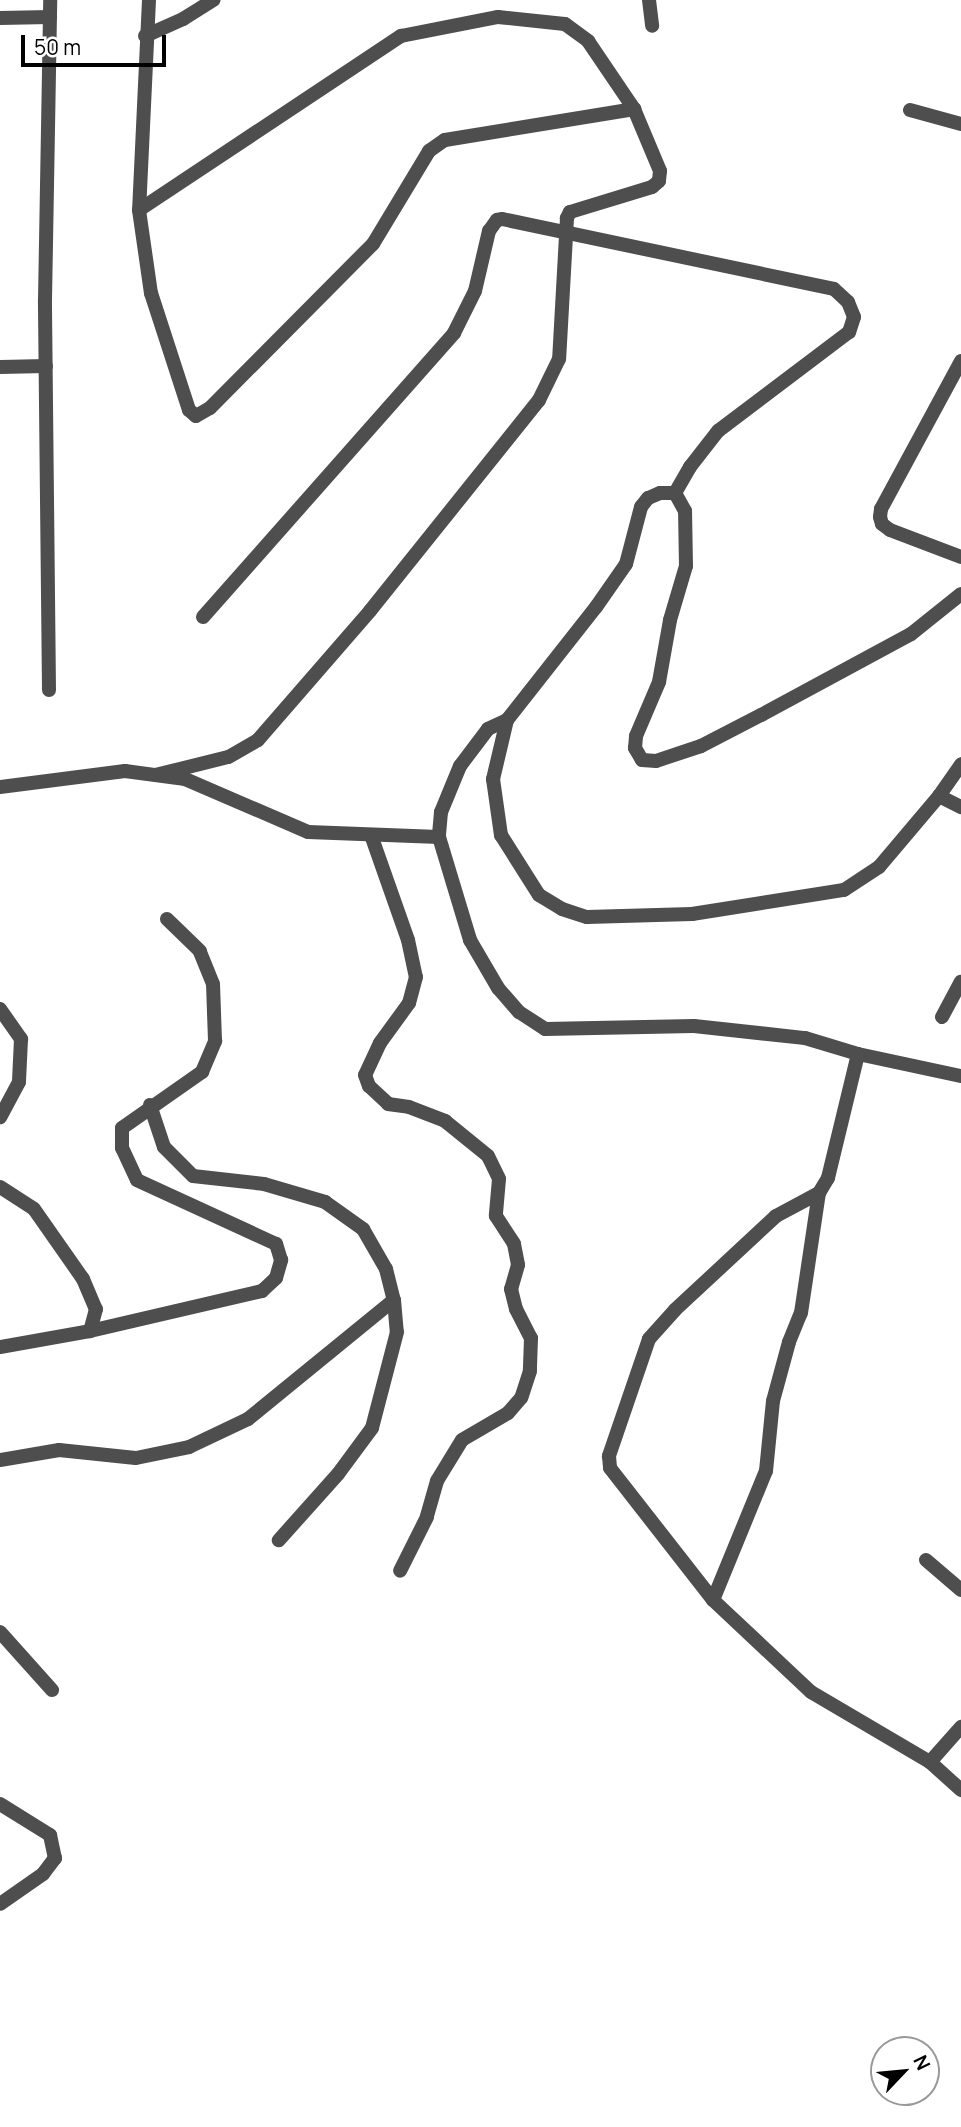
<!DOCTYPE html>
<html>
<head>
<meta charset="utf-8">
<style>
	body { margin:0 }
	#map { position:relative; width:961px; height:2127px; overflow:hidden; background:#fff; font-family:Manrope,sans-serif }
	div>[style] { position:absolute }
	.minor>* { height:14px; margin:-7px; padding:0 7px; transform-origin:7px; border-radius:7px; background:#4e4e4e }
	span { translate:-50% -50%; white-space:nowrap; text-align:center; line-height:1.15; -webkit-text-stroke:5px #fff; paint-order:stroke }
	.north { position:absolute; left:870px; top:2036px; width:70px; height:70px; box-sizing:border-box; background:#fff; border:2px solid #999; border-radius:50%; rotate:64deg; font-size:19px; font-weight:700; line-height:28px; text-align:center; color:#000 }
	.north::after { content:''; display:block; margin:auto; width:24px; height:32px; background:#000; clip-path:polygon(50% 0,100% 100%,50% 72%,0 100%) }
	.scale { position:absolute; left:21px; top:35px; width:145px; height:32px; box-sizing:border-box; border:4px solid #000; border-top:0; padding-left:9px; font-size:21px; line-height:24px; white-space:nowrap; color:#000; -webkit-text-stroke:5px #fff; paint-order:stroke }
</style>
</head>
<body>
<div id="map">
	<div class="minor">
		<div style="left:149px;top:0;width:210px;rotate:92.7deg"></div>
		<div style="left:139px;top:210px;width:84px;rotate:81.8deg"></div>
		<div style="left:151px;top:293px;width:123px;rotate:72deg"></div>
		<div style="left:189px;top:410px;width:9px;rotate:41deg"></div>
		<div style="left:196px;top:416px;width:16px;rotate:-30deg"></div>
		<div style="left:210px;top:408px;width:231px;rotate:-45.2deg"></div>
		<div style="left:373px;top:244px;width:109px;rotate:-58.9deg"></div>
		<div style="left:429px;top:151px;width:19px;rotate:-35deg"></div>
		<div style="left:445px;top:140px;width:192px;rotate:-9.3deg"></div>
		<div style="left:649px;top:0;width:26px;rotate:83deg"></div>
		<div style="left:0;top:18px;width:50px;rotate:-1.1deg"></div>
		<div style="left:145px;top:36px;width:42px;rotate:-24.1deg"></div>
		<div style="left:183px;top:19px;width:36px;rotate:-32deg"></div>
		<div style="left:910px;top:110px;width:53px;rotate:15.4deg"></div>
		<div style="left:139px;top:210px;width:315px;rotate:-33.6deg"></div>
		<div style="left:401px;top:36px;width:99px;rotate:-11.1deg"></div>
		<div style="left:498px;top:17px;width:67px;rotate:6deg"></div>
		<div style="left:565px;top:24px;width:29px;rotate:36deg"></div>
		<div style="left:588px;top:41px;width:82px;rotate:55.9deg"></div>
		<div style="left:634px;top:109px;width:67px;rotate:67.2deg"></div>
		<div style="left:660px;top:171px;width:10px;rotate:96deg"></div>
		<div style="left:659px;top:181px;width:9px;rotate:139deg"></div>
		<div style="left:652px;top:187px;width:86px;rotate:163deg"></div>
		<div style="left:570px;top:212px;width:7px;rotate:117deg"></div>
		<div style="left:567px;top:218px;width:141px;rotate:93.2deg"></div>
		<div style="left:559px;top:359px;width:46px;rotate:116deg"></div>
		<div style="left:539px;top:400px;width:270px;rotate:128.7deg"></div>
		<div style="left:370px;top:611px;width:171px;rotate:131deg"></div>
		<div style="left:258px;top:740px;width:34px;rotate:150deg"></div>
		<div style="left:228px;top:757px;width:74px;rotate:166deg"></div>
		<div style="left:961px;top:361px;width:168px;rotate:118.4deg"></div>
		<div style="left:881px;top:509px;width:8px;rotate:97deg"></div>
		<div style="left:880px;top:517px;width:7px;rotate:74deg"></div>
		<div style="left:882px;top:524px;width:10px;rotate:37deg"></div>
		<div style="left:890px;top:530px;width:76px;rotate:20.8deg"></div>
		<div style="left:0;top:367px;width:46px;rotate:-1.2deg"></div>
		<div style="left:961px;top:594px;width:64px;rotate:141.3deg"></div>
		<div style="left:911px;top:634px;width:170px;rotate:151.6deg"></div>
		<div style="left:761px;top:715px;width:68px;rotate:152.7deg"></div>
		<div style="left:701px;top:746px;width:47px;rotate:161.6deg"></div>
		<div style="left:656px;top:761px;width:14px;rotate:-176deg"></div>
		<div style="left:642px;top:760px;width:14px;rotate:-120deg"></div>
		<div style="left:635px;top:748px;width:12px;rotate:-85deg"></div>
		<div style="left:636px;top:736px;width:59px;rotate:-66.9deg"></div>
		<div style="left:659px;top:682px;width:63px;rotate:-79.9deg"></div>
		<div style="left:670px;top:620px;width:56px;rotate:-73.5deg"></div>
		<div style="left:686px;top:566px;width:55px;rotate:-91deg"></div>
		<div style="left:685px;top:511px;width:21px;rotate:-119deg"></div>
		<div style="left:675px;top:493px;width:15px;rotate:180deg"></div>
		<div style="left:660px;top:493px;width:13px;rotate:157deg"></div>
		<div style="left:648px;top:498px;width:11px;rotate:128deg"></div>
		<div style="left:641px;top:507px;width:59px;rotate:104.7deg"></div>
		<div style="left:626px;top:564px;width:52px;rotate:124.9deg"></div>
		<div style="left:596px;top:607px;width:144px;rotate:128.2deg"></div>
		<div style="left:507px;top:720px;width:61px;rotate:103.3deg"></div>
		<div style="left:493px;top:779px;width:57px;rotate:81.9deg"></div>
		<div style="left:501px;top:835px;width:71px;rotate:57.7deg"></div>
		<div style="left:539px;top:895px;width:27px;rotate:31deg"></div>
		<div style="left:562px;top:909px;width:26px;rotate:18deg"></div>
		<div style="left:587px;top:917px;width:105px;rotate:-1.6deg"></div>
		<div style="left:692px;top:914px;width:154px;rotate:-9deg"></div>
		<div style="left:844px;top:890px;width:42px;rotate:-33.3deg"></div>
		<div style="left:879px;top:867px;width:93px;rotate:-49.8deg"></div>
		<div style="left:939px;top:796px;width:39px;rotate:-55deg"></div>
		<div style="left:203px;top:617px;width:379px;rotate:-48.5deg"></div>
		<div style="left:454px;top:333px;width:47px;rotate:-63.4deg"></div>
		<div style="left:475px;top:291px;width:62px;rotate:-76.9deg"></div>
		<div style="left:489px;top:231px;width:14px;rotate:-54deg"></div>
		<div style="left:497px;top:220px;width:5px;rotate:-11deg"></div>
		<div style="left:502px;top:219px;width:339px;rotate:11.9deg"></div>
		<div style="left:834px;top:289px;width:19px;rotate:43deg"></div>
		<div style="left:848px;top:302px;width:16px;rotate:68deg"></div>
		<div style="left:854px;top:317px;width:16px;rotate:108deg"></div>
		<div style="left:849px;top:332px;width:164px;rotate:142.9deg"></div>
		<div style="left:718px;top:431px;width:46px;rotate:127.9deg"></div>
		<div style="left:690px;top:467px;width:30px;rotate:120deg"></div>
		<div style="left:49px;top:690px;width:390px;rotate:-90.6deg"></div>
		<div style="left:45px;top:300px;width:300px;rotate:-89deg"></div>
		<div style="left:507px;top:720px;width:21px;rotate:155deg"></div>
		<div style="left:488px;top:729px;width:46px;rotate:127.1deg"></div>
		<div style="left:460px;top:766px;width:50px;rotate:112.4deg"></div>
		<div style="left:441px;top:812px;width:25px;rotate:95deg"></div>
		<div style="left:439px;top:837px;width:108px;rotate:73.2deg"></div>
		<div style="left:470px;top:940px;width:56px;rotate:59.7deg"></div>
		<div style="left:498px;top:988px;width:32px;rotate:49deg"></div>
		<div style="left:519px;top:1012px;width:31px;rotate:33deg"></div>
		<div style="left:545px;top:1029px;width:149px;rotate:-1.2deg"></div>
		<div style="left:694px;top:1026px;width:112px;rotate:6.2deg"></div>
		<div style="left:805px;top:1038px;width:55px;rotate:16.8deg"></div>
		<div style="left:858px;top:1054px;width:105px;rotate:12.1deg"></div>
		<div style="left:0;top:787px;width:126px;rotate:-7.3deg"></div>
		<div style="left:125px;top:771px;width:61px;rotate:7.6deg"></div>
		<div style="left:185px;top:779px;width:134px;rotate:23.3deg"></div>
		<div style="left:308px;top:832px;width:131px;rotate:2.2deg"></div>
		<div style="left:939px;top:796px;width:25px;rotate:27deg"></div>
		<div style="left:371px;top:835px;width:111px;rotate:70.6deg"></div>
		<div style="left:408px;top:940px;width:38px;rotate:78deg"></div>
		<div style="left:416px;top:977px;width:27px;rotate:105deg"></div>
		<div style="left:409px;top:1003px;width:49px;rotate:125.9deg"></div>
		<div style="left:380px;top:1043px;width:35px;rotate:115deg"></div>
		<div style="left:365px;top:1075px;width:12px;rotate:70deg"></div>
		<div style="left:369px;top:1086px;width:26px;rotate:43deg"></div>
		<div style="left:388px;top:1104px;width:21px;rotate:8deg"></div>
		<div style="left:409px;top:1107px;width:39px;rotate:21deg"></div>
		<div style="left:445px;top:1121px;width:55px;rotate:39.1deg"></div>
		<div style="left:488px;top:1156px;width:25px;rotate:64deg"></div>
		<div style="left:499px;top:1179px;width:37px;rotate:95deg"></div>
		<div style="left:496px;top:1216px;width:33px;rotate:57deg"></div>
		<div style="left:514px;top:1244px;width:21px;rotate:79deg"></div>
		<div style="left:518px;top:1265px;width:25px;rotate:106deg"></div>
		<div style="left:511px;top:1289px;width:21px;rotate:76deg"></div>
		<div style="left:516px;top:1309px;width:33px;rotate:63deg"></div>
		<div style="left:531px;top:1338px;width:33px;rotate:92deg"></div>
		<div style="left:530px;top:1371px;width:28px;rotate:108deg"></div>
		<div style="left:521px;top:1398px;width:20px;rotate:131deg"></div>
		<div style="left:508px;top:1413px;width:53px;rotate:149.6deg"></div>
		<div style="left:462px;top:1440px;width:48px;rotate:121.4deg"></div>
		<div style="left:437px;top:1481px;width:37px;rotate:106deg"></div>
		<div style="left:427px;top:1517px;width:60px;rotate:116.6deg"></div>
		<div style="left:0;top:1009px;width:37px;rotate:55deg"></div>
		<div style="left:21px;top:1039px;width:43px;rotate:92.7deg"></div>
		<div style="left:19px;top:1082px;width:40px;rotate:118deg"></div>
		<div style="left:942px;top:1017px;width:40px;rotate:-62deg"></div>
		<div style="left:858px;top:1054px;width:128px;rotate:103.6deg"></div>
		<div style="left:828px;top:1178px;width:17px;rotate:121deg"></div>
		<div style="left:819px;top:1193px;width:49px;rotate:151.9deg"></div>
		<div style="left:776px;top:1216px;width:138px;rotate:137.1deg"></div>
		<div style="left:675px;top:1310px;width:39px;rotate:132deg"></div>
		<div style="left:649px;top:1339px;width:124px;rotate:108.9deg"></div>
		<div style="left:609px;top:1456px;width:12px;rotate:85deg"></div>
		<div style="left:610px;top:1468px;width:167px;rotate:52deg"></div>
		<div style="left:713px;top:1600px;width:134px;rotate:43.2deg"></div>
		<div style="left:811px;top:1692px;width:138px;rotate:30.5deg"></div>
		<div style="left:930px;top:1762px;width:42px;rotate:42.1deg"></div>
		<div style="left:150px;top:1105px;width:44px;rotate:71.6deg"></div>
		<div style="left:164px;top:1147px;width:41px;rotate:45deg"></div>
		<div style="left:193px;top:1176px;width:71px;rotate:6.4deg"></div>
		<div style="left:264px;top:1184px;width:64px;rotate:16.4deg"></div>
		<div style="left:325px;top:1202px;width:47px;rotate:35.4deg"></div>
		<div style="left:363px;top:1229px;width:46px;rotate:60.1deg"></div>
		<div style="left:386px;top:1269px;width:32px;rotate:76deg"></div>
		<div style="left:394px;top:1300px;width:32px;rotate:85deg"></div>
		<div style="left:397px;top:1332px;width:99px;rotate:104.6deg"></div>
		<div style="left:372px;top:1428px;width:57px;rotate:126.5deg"></div>
		<div style="left:338px;top:1474px;width:89px;rotate:131.8deg"></div>
		<div style="left:0;top:1187px;width:40px;rotate:32.9deg"></div>
		<div style="left:34px;top:1209px;width:85px;rotate:55deg"></div>
		<div style="left:83px;top:1279px;width:33px;rotate:67deg"></div>
		<div style="left:96px;top:1309px;width:23px;rotate:105deg"></div>
		<div style="left:0;top:1347px;width:91px;rotate:-10.1deg"></div>
		<div style="left:90px;top:1331px;width:177px;rotate:-13.1deg"></div>
		<div style="left:262px;top:1291px;width:19px;rotate:-43deg"></div>
		<div style="left:276px;top:1278px;width:19px;rotate:-74deg"></div>
		<div style="left:281px;top:1260px;width:17px;rotate:-107deg"></div>
		<div style="left:276px;top:1244px;width:153px;rotate:-155.3deg"></div>
		<div style="left:137px;top:1180px;width:35px;rotate:-115deg"></div>
		<div style="left:122px;top:1148px;width:20px;rotate:-90deg"></div>
		<div style="left:122px;top:1128px;width:98px;rotate:-35deg"></div>
		<div style="left:202px;top:1072px;width:34px;rotate:-67deg"></div>
		<div style="left:215px;top:1041px;width:57px;rotate:-92deg"></div>
		<div style="left:213px;top:984px;width:35px;rotate:-112deg"></div>
		<div style="left:200px;top:951px;width:46px;rotate:-135.9deg"></div>
		<div style="left:0;top:1460px;width:60px;rotate:-9.6deg"></div>
		<div style="left:59px;top:1450px;width:77px;rotate:5.9deg"></div>
		<div style="left:136px;top:1458px;width:54px;rotate:-11.7deg"></div>
		<div style="left:189px;top:1447px;width:65px;rotate:-25.4deg"></div>
		<div style="left:248px;top:1419px;width:188px;rotate:-39.2deg"></div>
		<div style="left:926px;top:1560px;width:46px;rotate:40.6deg"></div>
		<div style="left:713px;top:1600px;width:139px;rotate:-67.7deg"></div>
		<div style="left:766px;top:1471px;width:70px;rotate:-84.3deg"></div>
		<div style="left:773px;top:1401px;width:61px;rotate:-74.8deg"></div>
		<div style="left:789px;top:1342px;width:31px;rotate:-68deg"></div>
		<div style="left:801px;top:1313px;width:121px;rotate:-81.5deg"></div>
		<div style="left:0;top:1632px;width:78px;rotate:48.1deg"></div>
		<div style="left:930px;top:1762px;width:47px;rotate:-48.5deg"></div>
		<div style="left:0;top:1804px;width:59px;rotate:31.8deg"></div>
		<div style="left:50px;top:1835px;width:24px;rotate:78deg"></div>
		<div style="left:55px;top:1858px;width:20px;rotate:127deg"></div>
		<div style="left:43px;top:1874px;width:52px;rotate:145.1deg"></div>
	</div>
	<div class="north">N</div>
	<div class="scale">50 m</div>
</div>
</body>
</html>
